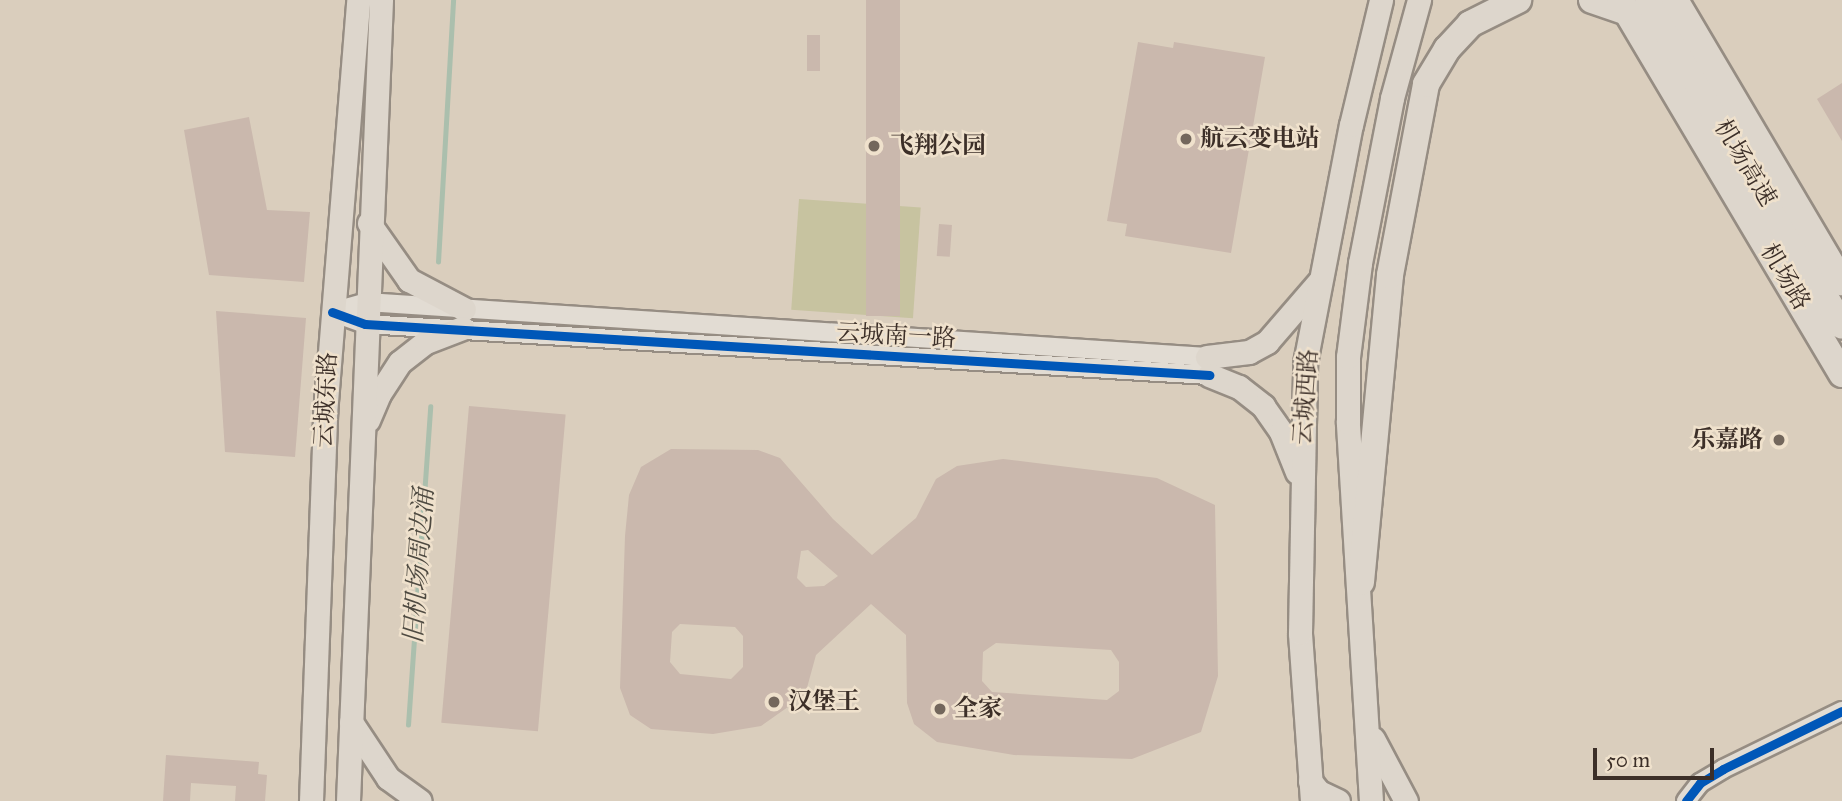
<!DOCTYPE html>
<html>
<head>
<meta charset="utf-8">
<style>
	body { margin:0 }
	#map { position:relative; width:1842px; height:801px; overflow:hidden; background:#dacebd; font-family:"IM FELL Great Primer","Noto Serif SC",serif }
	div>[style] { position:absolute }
	.green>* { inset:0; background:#c7c3a0; transform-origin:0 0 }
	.stream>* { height:4.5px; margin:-2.25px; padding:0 2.25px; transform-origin:2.25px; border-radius:2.25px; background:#abbfad }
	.building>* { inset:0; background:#cab8ad; transform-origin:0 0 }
	.roads { filter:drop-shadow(2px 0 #968d83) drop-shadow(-2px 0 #968d83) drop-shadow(0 2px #968d83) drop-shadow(0 -2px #968d83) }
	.minor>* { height:18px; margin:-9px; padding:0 9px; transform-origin:9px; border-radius:9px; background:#e2dcd3 }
	.major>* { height:23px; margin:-11.5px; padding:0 11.5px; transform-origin:11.5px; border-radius:11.5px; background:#ddd6cc }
	.highway>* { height:26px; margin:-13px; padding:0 13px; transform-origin:13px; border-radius:13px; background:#ddd6cc }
	.cycleway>* { height:9px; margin:-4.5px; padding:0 4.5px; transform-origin:4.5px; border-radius:4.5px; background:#0057b8 }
	.dots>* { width:19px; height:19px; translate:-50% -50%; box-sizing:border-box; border:4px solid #efe1cc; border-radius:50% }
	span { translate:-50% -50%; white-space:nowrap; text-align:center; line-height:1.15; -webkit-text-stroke:5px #efe1cc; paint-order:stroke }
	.poi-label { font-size:24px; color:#3c2f28; font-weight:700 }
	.left { translate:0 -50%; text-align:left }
	.right { translate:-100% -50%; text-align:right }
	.street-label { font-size:24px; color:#3c2f28 }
	.water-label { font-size:26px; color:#4e4a41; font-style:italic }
	.scale { position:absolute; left:1593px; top:748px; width:121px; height:32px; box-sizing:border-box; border:4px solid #3c2f28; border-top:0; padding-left:9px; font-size:21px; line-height:24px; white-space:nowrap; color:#3c2f28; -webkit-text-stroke:5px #efe1cc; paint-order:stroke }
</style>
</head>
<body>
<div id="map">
	<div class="green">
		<div style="left:799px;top:199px;width:122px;height:111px;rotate:4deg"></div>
	</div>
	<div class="stream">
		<div style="left:438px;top:262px;width:262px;rotate:-86.7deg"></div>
		<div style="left:408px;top:725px;width:319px;rotate:-86deg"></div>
	</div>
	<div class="building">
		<div style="left:866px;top:0;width:34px;height:316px"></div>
		<div style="left:807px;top:35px;width:13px;height:36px"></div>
		<div style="clip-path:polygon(1138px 42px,1173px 48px,1174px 42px,1265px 57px,1231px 253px,1125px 236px,1127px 224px,1107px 221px)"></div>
		<div style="clip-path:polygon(1842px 83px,1842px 141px,1817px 99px)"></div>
		<div style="clip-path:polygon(249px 117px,267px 210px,310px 212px,304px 282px,209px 275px,184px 130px)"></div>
		<div style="left:939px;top:224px;width:13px;height:32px;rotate:4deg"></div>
		<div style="clip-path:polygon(216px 311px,306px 318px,295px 457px,225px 452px)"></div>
		<div style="left:469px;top:406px;width:97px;height:318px;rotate:5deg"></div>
		<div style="clip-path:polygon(evenodd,671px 449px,758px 450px,780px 458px,833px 519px,872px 555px,916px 518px,936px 479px,957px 466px,1003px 459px,1157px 478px,1215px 505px,1218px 676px,1201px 732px,1132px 759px,1014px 755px,937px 742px,914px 724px,907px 703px,906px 635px,871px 604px,816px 655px,805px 695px,761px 726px,713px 734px,651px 729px,630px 715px,620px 688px,625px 536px,629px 495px,641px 467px,671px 449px,808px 550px,838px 576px,824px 586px,806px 587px,797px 578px,801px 551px,808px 550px,671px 449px,680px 624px,735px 627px,743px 636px,743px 667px,731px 679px,680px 674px,670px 662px,672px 632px,680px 624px,671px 449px,996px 643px,1111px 650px,1119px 662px,1119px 691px,1107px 700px,992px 692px,982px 681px,983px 652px,996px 643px)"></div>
		<div style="clip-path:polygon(166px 755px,259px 762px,258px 774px,267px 775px,265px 801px,235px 801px,236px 786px,191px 783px,190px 801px,163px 801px)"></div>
	</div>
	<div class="roads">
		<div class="minor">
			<div style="left:332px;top:312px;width:35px;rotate:20deg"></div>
			<div style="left:365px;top:324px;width:846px;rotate:3.46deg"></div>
			<div style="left:332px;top:312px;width:35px;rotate:-16deg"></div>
			<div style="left:366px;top:302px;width:843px;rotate:3.74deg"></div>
			<div style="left:1686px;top:801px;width:23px;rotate:-52deg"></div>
			<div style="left:1700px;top:783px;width:27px;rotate:-31deg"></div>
			<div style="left:1723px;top:769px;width:132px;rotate:-26deg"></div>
		</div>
		<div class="major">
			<div style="left:369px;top:223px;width:70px;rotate:54.9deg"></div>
			<div style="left:409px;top:280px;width:62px;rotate:27.8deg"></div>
			<div style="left:1207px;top:357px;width:42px;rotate:-6.8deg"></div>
			<div style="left:1249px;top:352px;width:21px;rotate:-29deg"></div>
			<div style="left:1267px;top:342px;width:78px;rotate:-49.2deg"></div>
			<div style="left:1209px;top:375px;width:32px;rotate:22deg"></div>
			<div style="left:1239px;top:387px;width:31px;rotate:38deg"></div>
			<div style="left:1263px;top:406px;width:32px;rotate:55deg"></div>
			<div style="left:1281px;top:432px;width:43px;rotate:68.2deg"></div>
			<div style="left:368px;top:420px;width:28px;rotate:-67deg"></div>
			<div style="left:379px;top:394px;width:38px;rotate:-57deg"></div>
			<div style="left:400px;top:362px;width:33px;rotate:-38deg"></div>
			<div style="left:426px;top:342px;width:39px;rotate:-21deg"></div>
			<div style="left:351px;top:722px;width:67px;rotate:56.5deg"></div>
			<div style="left:388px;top:778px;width:39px;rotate:36deg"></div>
			<div style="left:1373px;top:739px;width:70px;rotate:62deg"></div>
			<div style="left:1310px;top:781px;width:14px;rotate:51deg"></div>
			<div style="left:1319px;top:792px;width:21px;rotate:25deg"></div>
			<div style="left:311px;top:801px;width:387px;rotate:-87.9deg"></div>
			<div style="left:325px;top:414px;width:415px;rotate:-85.4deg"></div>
			<div style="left:348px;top:801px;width:802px;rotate:-87.64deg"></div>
			<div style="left:1312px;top:801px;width:168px;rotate:-94.1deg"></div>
			<div style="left:1300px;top:633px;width:270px;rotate:-88.9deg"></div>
			<div style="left:1305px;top:363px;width:242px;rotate:-79.1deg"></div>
			<div style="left:1351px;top:125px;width:129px;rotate:-76.5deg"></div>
			<div style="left:1371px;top:801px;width:380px;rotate:-93.5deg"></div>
			<div style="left:1348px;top:422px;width:65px;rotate:-90deg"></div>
			<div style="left:1348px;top:357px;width:95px;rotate:-82.7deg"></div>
			<div style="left:1360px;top:263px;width:168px;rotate:-79deg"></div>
			<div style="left:1392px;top:98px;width:102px;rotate:-74.6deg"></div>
		</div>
		<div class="highway">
			<div style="left:1592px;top:0;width:37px;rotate:19deg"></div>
			<div style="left:1620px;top:0;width:435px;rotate:59.3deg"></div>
			<div style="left:1648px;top:0;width:379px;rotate:59.2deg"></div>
			<div style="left:1675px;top:0;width:328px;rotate:59.4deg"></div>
			<div style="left:1361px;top:582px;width:308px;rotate:-84.6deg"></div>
			<div style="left:1390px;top:275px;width:194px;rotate:-79.3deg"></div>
			<div style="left:1426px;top:84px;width:41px;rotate:-59deg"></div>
			<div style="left:1447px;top:49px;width:34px;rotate:-47deg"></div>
			<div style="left:1470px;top:24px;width:54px;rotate:-26.6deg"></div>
		</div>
	</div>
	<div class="cycleway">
		<div style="left:332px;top:312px;width:35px;rotate:20deg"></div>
		<div style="left:365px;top:324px;width:846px;rotate:3.46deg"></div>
		<div style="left:1686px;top:801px;width:23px;rotate:-52deg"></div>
		<div style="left:1700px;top:783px;width:27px;rotate:-31deg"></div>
		<div style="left:1723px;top:769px;width:132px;rotate:-26deg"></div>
	</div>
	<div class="dots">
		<div style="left:1186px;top:139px;background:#73675c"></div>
		<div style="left:874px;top:146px;background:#73675c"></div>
		<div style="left:1779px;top:440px;background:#73675c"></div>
		<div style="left:774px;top:702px;background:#73675c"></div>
		<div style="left:940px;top:709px;background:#73675c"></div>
	</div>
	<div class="poi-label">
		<span class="left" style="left:1200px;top:139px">航云变电站</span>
		<span class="left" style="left:890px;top:146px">飞翔公园</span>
		<span class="right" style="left:1763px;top:440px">乐嘉路</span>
		<span class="left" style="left:788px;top:702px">汉堡王</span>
		<span class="left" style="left:954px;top:709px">全家</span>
	</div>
	<div class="street-label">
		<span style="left:1745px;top:163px;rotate:59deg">机场高速</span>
		<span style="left:1785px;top:277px;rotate:59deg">机场路</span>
		<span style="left:896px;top:336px;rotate:3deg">云城南一路</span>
		<span style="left:1306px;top:397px;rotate:-86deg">云城西路</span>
		<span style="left:326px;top:400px;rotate:-87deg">云城东路</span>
	</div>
	<div class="water-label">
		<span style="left:419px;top:566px;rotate:-86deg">旧机场周边涌</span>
	</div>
	<div class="scale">50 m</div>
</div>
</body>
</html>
